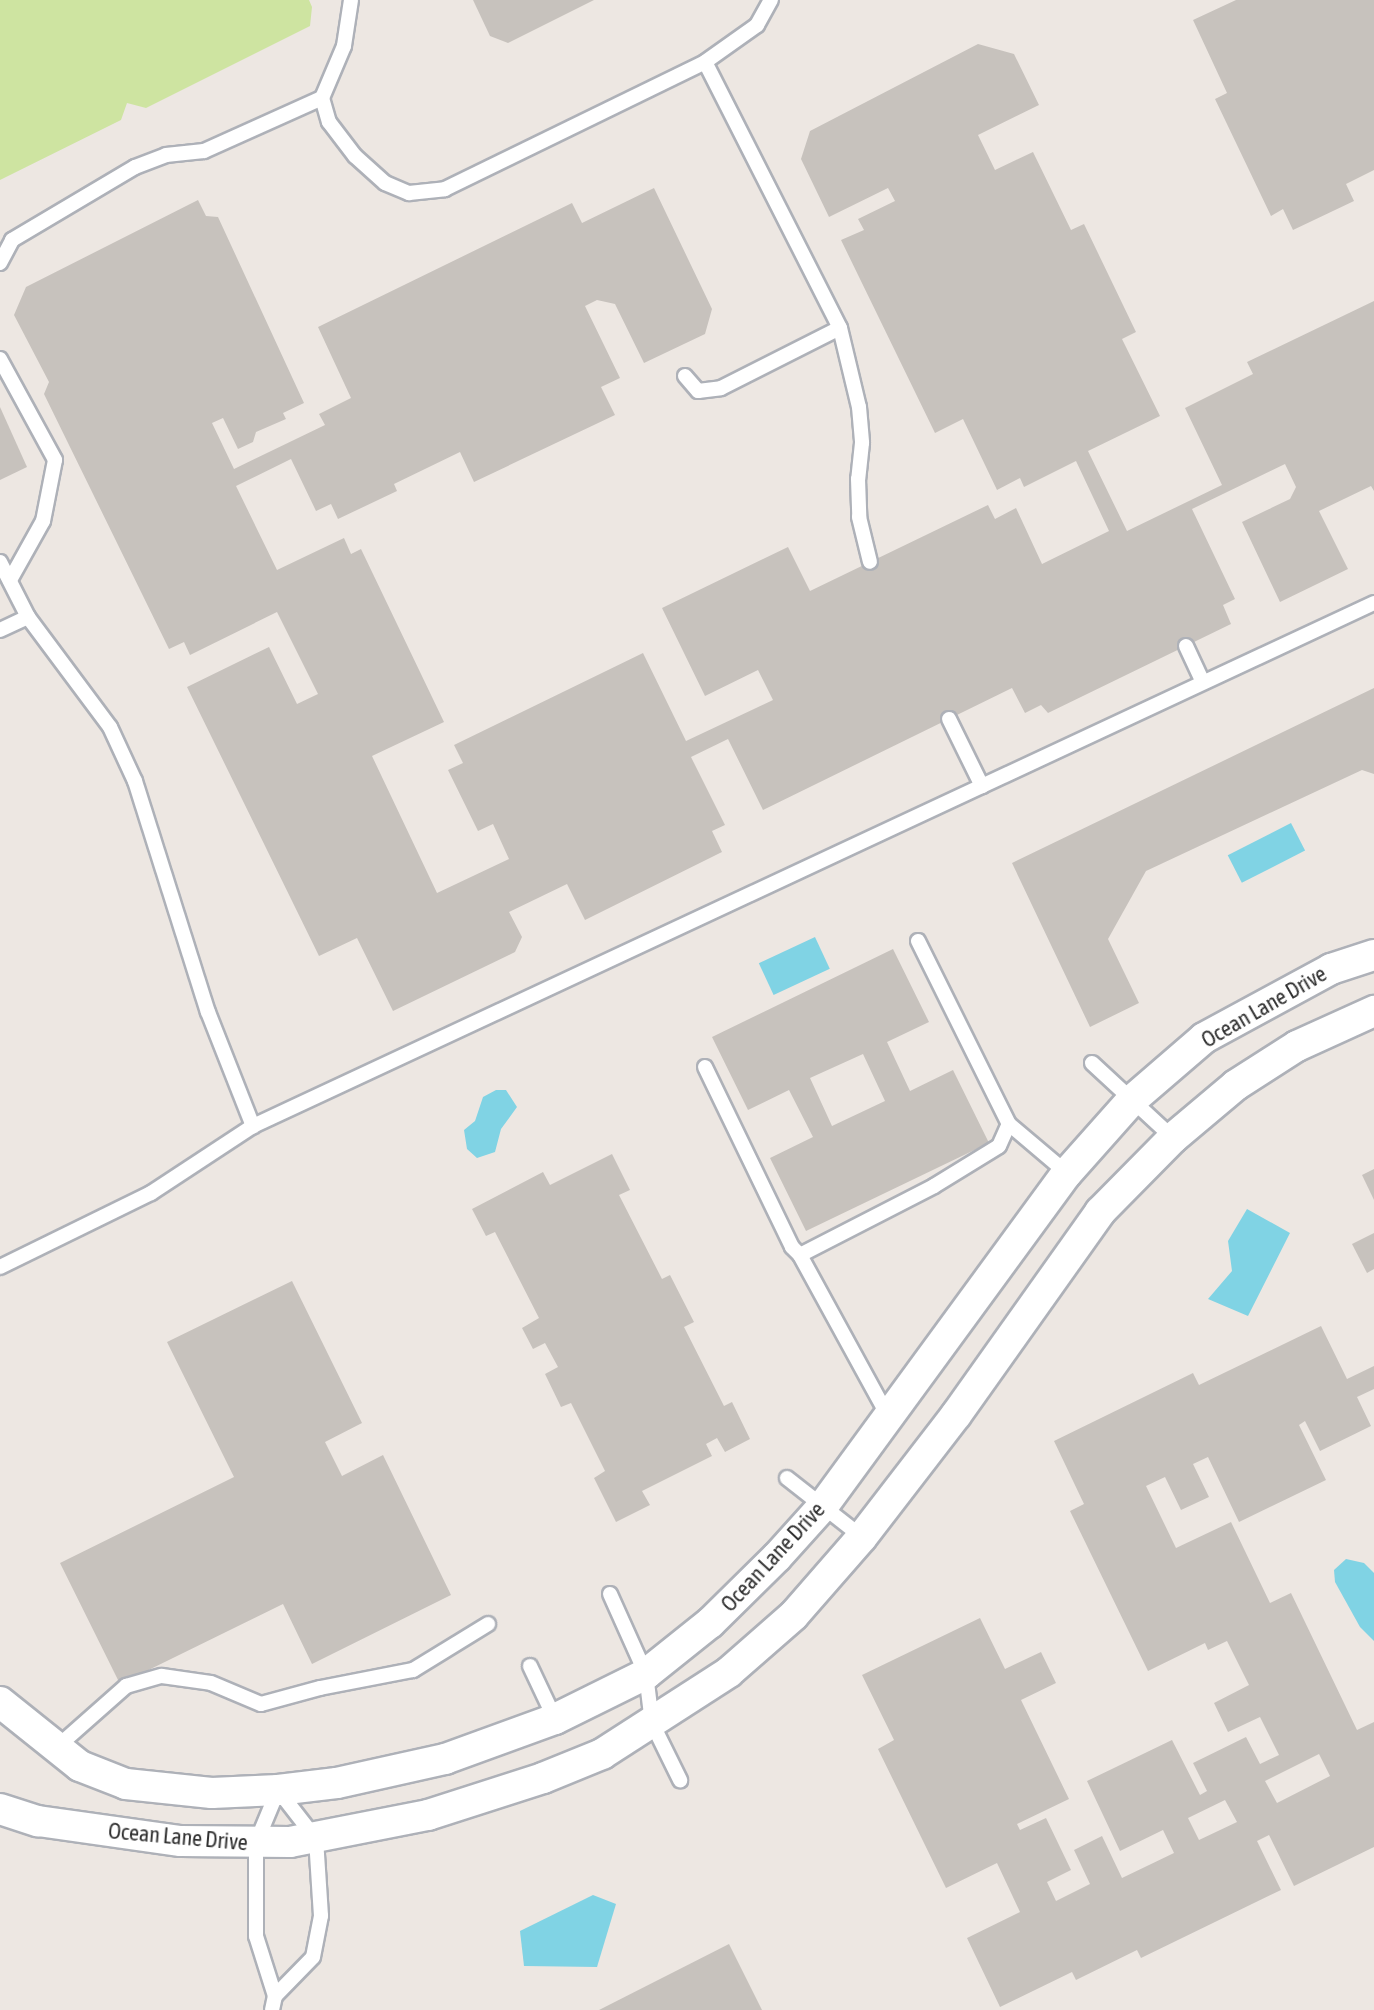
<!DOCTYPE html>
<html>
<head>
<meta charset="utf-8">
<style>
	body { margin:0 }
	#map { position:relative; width:1374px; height:2010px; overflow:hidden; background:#ede7e2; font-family:"Asap Condensed",sans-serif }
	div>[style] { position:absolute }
	.pitch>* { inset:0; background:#cee4a1 }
	.water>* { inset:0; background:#80d3e4; transform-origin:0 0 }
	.building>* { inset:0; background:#c7c2bd }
	.roads { filter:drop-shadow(2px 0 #aeb1b8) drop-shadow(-2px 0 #aeb1b8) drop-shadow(0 2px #aeb1b8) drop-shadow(0 -2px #aeb1b8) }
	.lane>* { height:14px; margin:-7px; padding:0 7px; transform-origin:7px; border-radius:7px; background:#fff }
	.street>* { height:30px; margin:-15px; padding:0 15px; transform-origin:15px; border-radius:15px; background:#fff }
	span { translate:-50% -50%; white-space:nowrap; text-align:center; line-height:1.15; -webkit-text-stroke:6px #fff; paint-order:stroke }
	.street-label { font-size:22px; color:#2e2e2e }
</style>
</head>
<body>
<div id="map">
	<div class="pitch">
		<div style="clip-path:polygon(0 0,309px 0,312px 7px,310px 26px,146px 108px,127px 103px,121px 120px,0 180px)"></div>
	</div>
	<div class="water">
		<div style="left:1291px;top:823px;width:31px;height:71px;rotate:63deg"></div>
		<div style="left:815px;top:937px;width:35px;height:62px;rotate:65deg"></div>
		<div style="clip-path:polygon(496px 1090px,506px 1090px,517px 1107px,501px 1129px,495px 1152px,477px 1158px,467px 1149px,464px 1130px,475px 1121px,483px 1097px)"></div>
		<div style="clip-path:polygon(1247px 1209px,1290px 1233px,1248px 1316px,1208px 1299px,1232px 1271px,1228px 1241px)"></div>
		<div style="clip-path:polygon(1346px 1559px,1364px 1563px,1374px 1573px,1374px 1641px,1360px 1627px,1335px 1582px,1334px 1570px)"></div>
		<div style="clip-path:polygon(593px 1895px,616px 1904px,597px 1967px,524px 1966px,520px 1931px)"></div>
	</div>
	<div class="building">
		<div style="clip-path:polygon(473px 0,594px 0,508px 43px,490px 36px)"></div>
		<div style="clip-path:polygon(1236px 0,1374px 0,1374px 170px,1346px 184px,1354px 201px,1293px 230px,1283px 209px,1271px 216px,1215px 99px,1227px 93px,1193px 20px)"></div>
		<div style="clip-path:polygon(978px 44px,1014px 54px,1039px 105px,978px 135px,995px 170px,1033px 152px,1071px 230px,1084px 224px,1136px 332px,1122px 339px,1160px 416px,1088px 451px,1127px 531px,1222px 485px,1185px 408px,1253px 374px,1247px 362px,1374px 301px,1374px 491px,1371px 486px,1319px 511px,1348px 569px,1280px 602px,1242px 522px,1290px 499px,1296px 487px,1285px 464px,1192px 509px,1235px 599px,1223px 605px,1231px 624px,1048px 713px,1041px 705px,1025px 713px,1012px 688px,763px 810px,728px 739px,691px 757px,725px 825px,712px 831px,722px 852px,585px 920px,567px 884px,509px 912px,522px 937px,515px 952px,393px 1011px,357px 938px,319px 956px,187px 687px,269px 647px,297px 704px,318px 694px,277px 612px,190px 655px,184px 642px,169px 649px,44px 394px,49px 382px,14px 315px,26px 287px,198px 200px,206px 216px,218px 217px,304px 403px,283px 413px,286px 419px,256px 432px,253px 442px,238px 449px,223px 418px,212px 423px,234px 469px,325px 425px,319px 414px,351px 398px,318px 327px,572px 203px,582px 223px,654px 188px,712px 309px,705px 334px,644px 363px,615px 304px,597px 300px,585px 306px,620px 378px,601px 387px,615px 415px,474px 482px,460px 452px,394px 484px,397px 491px,338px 519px,331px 504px,316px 511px,291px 459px,236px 486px,277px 570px,344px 538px,351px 554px,361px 549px,444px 722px,372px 756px,437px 893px,509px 859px,493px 824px,478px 831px,448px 770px,463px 763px,454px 745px,643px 653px,686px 741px,773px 700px,758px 670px,705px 696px,662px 608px,788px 547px,810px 591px,988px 505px,995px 519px,1016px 508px,1042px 564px,1109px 531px,1076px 461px,1024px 487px,1020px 478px,997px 490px,963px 419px,935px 433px,841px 240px,864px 230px,858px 219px,895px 201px,888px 188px,829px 217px,801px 159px,810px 131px)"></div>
		<div style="clip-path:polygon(0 407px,27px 467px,0 480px)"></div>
		<div style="clip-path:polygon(1374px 688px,1374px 774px,1362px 770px,1146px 871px,1108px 939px,1139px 1003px,1090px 1027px,1012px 863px)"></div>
		<div style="clip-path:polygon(evenodd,893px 949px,929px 1022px,887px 1042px,910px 1091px,953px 1070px,989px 1143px,806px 1231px,770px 1158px,813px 1137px,789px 1090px,748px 1110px,712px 1037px,893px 949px,863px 1054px,885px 1101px,832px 1126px,810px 1078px,863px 1054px)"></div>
		<div style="clip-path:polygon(612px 1154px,630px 1190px,619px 1195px,662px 1279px,670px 1275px,694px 1322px,684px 1327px,724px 1406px,732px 1402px,750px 1439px,725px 1452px,717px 1438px,706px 1444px,712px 1456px,642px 1491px,650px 1505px,616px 1522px,594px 1478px,605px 1471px,571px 1403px,561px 1407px,545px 1374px,558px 1367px,545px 1343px,533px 1349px,522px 1328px,539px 1318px,495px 1232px,486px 1236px,472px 1209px,543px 1172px,550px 1185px)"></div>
		<div style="clip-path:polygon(1374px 1169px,1374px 1200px,1362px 1175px)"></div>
		<div style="clip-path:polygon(1374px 1233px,1374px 1269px,1367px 1273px,1352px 1244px)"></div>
		<div style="clip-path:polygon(292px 1281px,362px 1423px,325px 1442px,342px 1476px,383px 1455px,451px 1595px,312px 1664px,283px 1604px,120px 1684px,60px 1563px,234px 1477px,167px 1342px)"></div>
		<div style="clip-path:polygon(evenodd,1321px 1326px,1347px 1379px,1374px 1366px,1374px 1389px,1357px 1397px,1371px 1426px,1320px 1451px,1305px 1421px,1299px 1425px,1326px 1480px,1239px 1522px,1208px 1457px,1193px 1464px,1209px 1497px,1181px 1510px,1165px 1477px,1146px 1486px,1176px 1548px,1231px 1522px,1270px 1603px,1291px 1593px,1357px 1730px,1374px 1722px,1374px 1847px,1294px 1886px,1269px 1835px,1257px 1841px,1281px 1890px,1141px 1958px,1137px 1950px,1076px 1980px,1072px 1972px,1000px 2007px,967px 1938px,1020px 1912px,997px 1863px,946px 1888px,878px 1749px,894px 1740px,862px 1675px,980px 1618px,1005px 1669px,1041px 1652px,1056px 1683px,1021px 1700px,1069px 1799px,1017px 1824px,1020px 1830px,1046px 1818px,1071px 1870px,1047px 1882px,1056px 1901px,1090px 1884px,1074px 1850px,1102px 1836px,1122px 1878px,1174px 1853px,1163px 1830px,1120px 1851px,1087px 1781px,1172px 1740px,1200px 1795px,1207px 1791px,1193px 1763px,1246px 1737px,1260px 1764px,1279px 1755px,1260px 1717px,1228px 1732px,1214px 1703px,1249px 1685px,1227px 1641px,1208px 1650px,1205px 1643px,1148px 1671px,1070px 1511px,1084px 1504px,1054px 1441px,1193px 1373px,1199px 1385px,1321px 1326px,1319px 1754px,1330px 1776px,1277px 1803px,1265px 1781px,1319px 1754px,1321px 1326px,1225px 1800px,1237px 1822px,1199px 1840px,1188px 1818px,1225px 1800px)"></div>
		<div style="clip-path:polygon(729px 1944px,762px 2010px,599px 2010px)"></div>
	</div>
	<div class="roads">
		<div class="lane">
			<div style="left:351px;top:0;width:47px;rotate:98.7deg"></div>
			<div style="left:344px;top:46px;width:56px;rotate:112.9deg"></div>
			<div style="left:322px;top:98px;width:25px;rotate:74deg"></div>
			<div style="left:329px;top:122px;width:43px;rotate:52.6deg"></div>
			<div style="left:355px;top:156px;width:40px;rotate:42deg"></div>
			<div style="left:385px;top:183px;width:26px;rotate:23deg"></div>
			<div style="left:409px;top:193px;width:36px;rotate:-6deg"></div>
			<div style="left:445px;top:189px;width:289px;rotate:-26deg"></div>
			<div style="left:705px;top:62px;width:64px;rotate:-35.4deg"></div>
			<div style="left:757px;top:25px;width:29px;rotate:-61deg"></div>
			<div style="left:0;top:263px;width:26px;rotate:-62deg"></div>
			<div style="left:12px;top:240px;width:143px;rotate:-30.7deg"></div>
			<div style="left:135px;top:167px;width:33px;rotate:-21deg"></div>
			<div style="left:166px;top:155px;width:38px;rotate:-6deg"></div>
			<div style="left:204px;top:151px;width:129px;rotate:-24.2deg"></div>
			<div style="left:840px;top:328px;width:81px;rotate:76.5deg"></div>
			<div style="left:859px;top:407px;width:36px;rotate:85deg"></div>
			<div style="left:862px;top:443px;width:36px;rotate:96deg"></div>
			<div style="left:858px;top:479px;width:38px;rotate:88deg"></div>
			<div style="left:859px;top:517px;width:46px;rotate:76.3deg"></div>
			<div style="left:0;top:359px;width:115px;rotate:61.4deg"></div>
			<div style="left:55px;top:460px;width:62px;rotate:101.1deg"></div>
			<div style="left:43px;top:521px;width:68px;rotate:119.2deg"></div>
			<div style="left:685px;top:376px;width:20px;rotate:49deg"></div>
			<div style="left:698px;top:391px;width:23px;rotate:-7deg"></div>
			<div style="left:721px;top:388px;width:133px;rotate:-26.8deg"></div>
			<div style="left:840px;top:328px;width:298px;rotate:-116.9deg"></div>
			<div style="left:0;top:562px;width:62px;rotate:63deg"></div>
			<div style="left:0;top:630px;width:31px;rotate:-25deg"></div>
			<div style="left:28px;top:617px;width:137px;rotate:53.3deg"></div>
			<div style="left:110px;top:727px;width:60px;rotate:65.2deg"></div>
			<div style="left:135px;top:781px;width:242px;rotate:72.5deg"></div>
			<div style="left:208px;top:1012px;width:123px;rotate:68.5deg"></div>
			<div style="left:253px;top:1126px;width:1237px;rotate:-25.01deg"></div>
			<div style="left:1186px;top:646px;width:40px;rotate:65deg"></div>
			<div style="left:949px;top:719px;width:75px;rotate:63.8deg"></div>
			<div style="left:918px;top:941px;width:204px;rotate:63.6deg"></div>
			<div style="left:1009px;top:1124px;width:76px;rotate:40.2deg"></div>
			<div style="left:1092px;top:1063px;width:110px;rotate:42.8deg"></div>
			<div style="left:705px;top:1067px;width:200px;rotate:64.2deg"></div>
			<div style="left:792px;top:1247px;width:11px;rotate:45deg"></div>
			<div style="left:0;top:1267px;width:168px;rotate:-26.1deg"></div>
			<div style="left:151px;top:1193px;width:122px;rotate:-33.3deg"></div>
			<div style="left:888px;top:1416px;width:183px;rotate:-118.7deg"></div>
			<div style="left:800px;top:1255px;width:151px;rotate:-27.2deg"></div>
			<div style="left:934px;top:1186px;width:76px;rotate:-31.6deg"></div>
			<div style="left:999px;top:1146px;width:24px;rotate:-66deg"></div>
			<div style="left:787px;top:1478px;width:95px;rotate:38.2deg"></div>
			<div style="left:610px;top:1594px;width:88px;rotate:65.8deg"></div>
			<div style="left:646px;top:1674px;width:49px;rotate:83deg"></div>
			<div style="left:652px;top:1723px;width:64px;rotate:63.8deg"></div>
			<div style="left:530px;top:1666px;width:59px;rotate:64.7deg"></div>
			<div style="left:56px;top:1748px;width:94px;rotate:-41.5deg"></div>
			<div style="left:126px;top:1686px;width:37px;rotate:-16deg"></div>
			<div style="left:162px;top:1676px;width:49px;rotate:8.1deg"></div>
			<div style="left:211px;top:1683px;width:54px;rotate:22.8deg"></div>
			<div style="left:261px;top:1704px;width:61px;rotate:-15.2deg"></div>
			<div style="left:320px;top:1688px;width:95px;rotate:-11deg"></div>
			<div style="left:413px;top:1670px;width:88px;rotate:-31.5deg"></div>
			<div style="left:272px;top:2010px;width:14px;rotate:-78deg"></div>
			<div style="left:275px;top:1996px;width:54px;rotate:-45.7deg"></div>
			<div style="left:313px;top:1957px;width:42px;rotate:-79deg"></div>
			<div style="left:321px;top:1916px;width:77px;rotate:-93.7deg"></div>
			<div style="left:316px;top:1839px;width:62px;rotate:-127.8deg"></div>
			<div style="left:278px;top:1790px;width:57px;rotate:112.5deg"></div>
			<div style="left:256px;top:1843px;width:93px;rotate:90deg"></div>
			<div style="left:256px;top:1936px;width:63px;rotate:72.4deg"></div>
		</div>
		<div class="street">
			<div style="left:0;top:1702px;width:102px;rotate:38.7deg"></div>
			<div style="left:80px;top:1766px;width:49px;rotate:21.4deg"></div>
			<div style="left:126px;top:1784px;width:86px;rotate:6deg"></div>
			<div style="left:212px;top:1793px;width:66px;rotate:-2.6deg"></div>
			<div style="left:278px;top:1790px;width:59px;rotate:-6.8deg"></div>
			<div style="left:337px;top:1783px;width:111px;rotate:-12.5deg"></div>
			<div style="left:445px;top:1759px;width:117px;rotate:-20deg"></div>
			<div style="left:555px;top:1719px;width:102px;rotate:-26.3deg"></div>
			<div style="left:646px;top:1674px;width:82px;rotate:-38.6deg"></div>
			<div style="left:710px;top:1623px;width:94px;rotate:-44.6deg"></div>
			<div style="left:777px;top:1557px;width:69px;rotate:-48deg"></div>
			<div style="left:823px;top:1506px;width:413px;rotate:-53.8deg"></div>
			<div style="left:1067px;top:1173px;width:96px;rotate:-48.4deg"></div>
			<div style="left:1131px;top:1101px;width:96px;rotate:-40.8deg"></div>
			<div style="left:1204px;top:1038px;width:145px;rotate:-28.5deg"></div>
			<div style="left:1331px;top:969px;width:45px;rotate:-18deg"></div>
			<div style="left:0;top:1809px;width:40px;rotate:18deg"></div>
			<div style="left:38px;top:1821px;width:144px;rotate:8deg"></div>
			<div style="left:181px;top:1841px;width:109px;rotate:0.5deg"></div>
			<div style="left:290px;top:1842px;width:141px;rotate:-11.1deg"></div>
			<div style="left:428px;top:1815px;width:121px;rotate:-17.8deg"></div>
			<div style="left:543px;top:1778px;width:64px;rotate:-22.1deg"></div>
			<div style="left:602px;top:1754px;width:151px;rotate:-32.8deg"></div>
			<div style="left:729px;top:1672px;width:86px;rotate:-41.2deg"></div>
			<div style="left:794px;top:1615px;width:103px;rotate:-48.9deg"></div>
			<div style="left:862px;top:1537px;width:154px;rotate:-52.4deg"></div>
			<div style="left:956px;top:1415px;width:249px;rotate:-54.6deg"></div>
			<div style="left:1100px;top:1212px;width:104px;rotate:-45.4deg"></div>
			<div style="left:1173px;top:1138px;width:82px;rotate:-40.1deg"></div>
			<div style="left:1236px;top:1085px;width:72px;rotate:-32.6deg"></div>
			<div style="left:1297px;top:1046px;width:85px;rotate:-24.4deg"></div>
		</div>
	</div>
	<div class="street-label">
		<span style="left:1264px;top:1007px;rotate:-30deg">Ocean Lane Drive</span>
		<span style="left:773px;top:1557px;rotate:-47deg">Ocean Lane Drive</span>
		<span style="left:178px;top:1837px;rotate:5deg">Ocean Lane Drive</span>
	</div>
</div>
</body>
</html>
